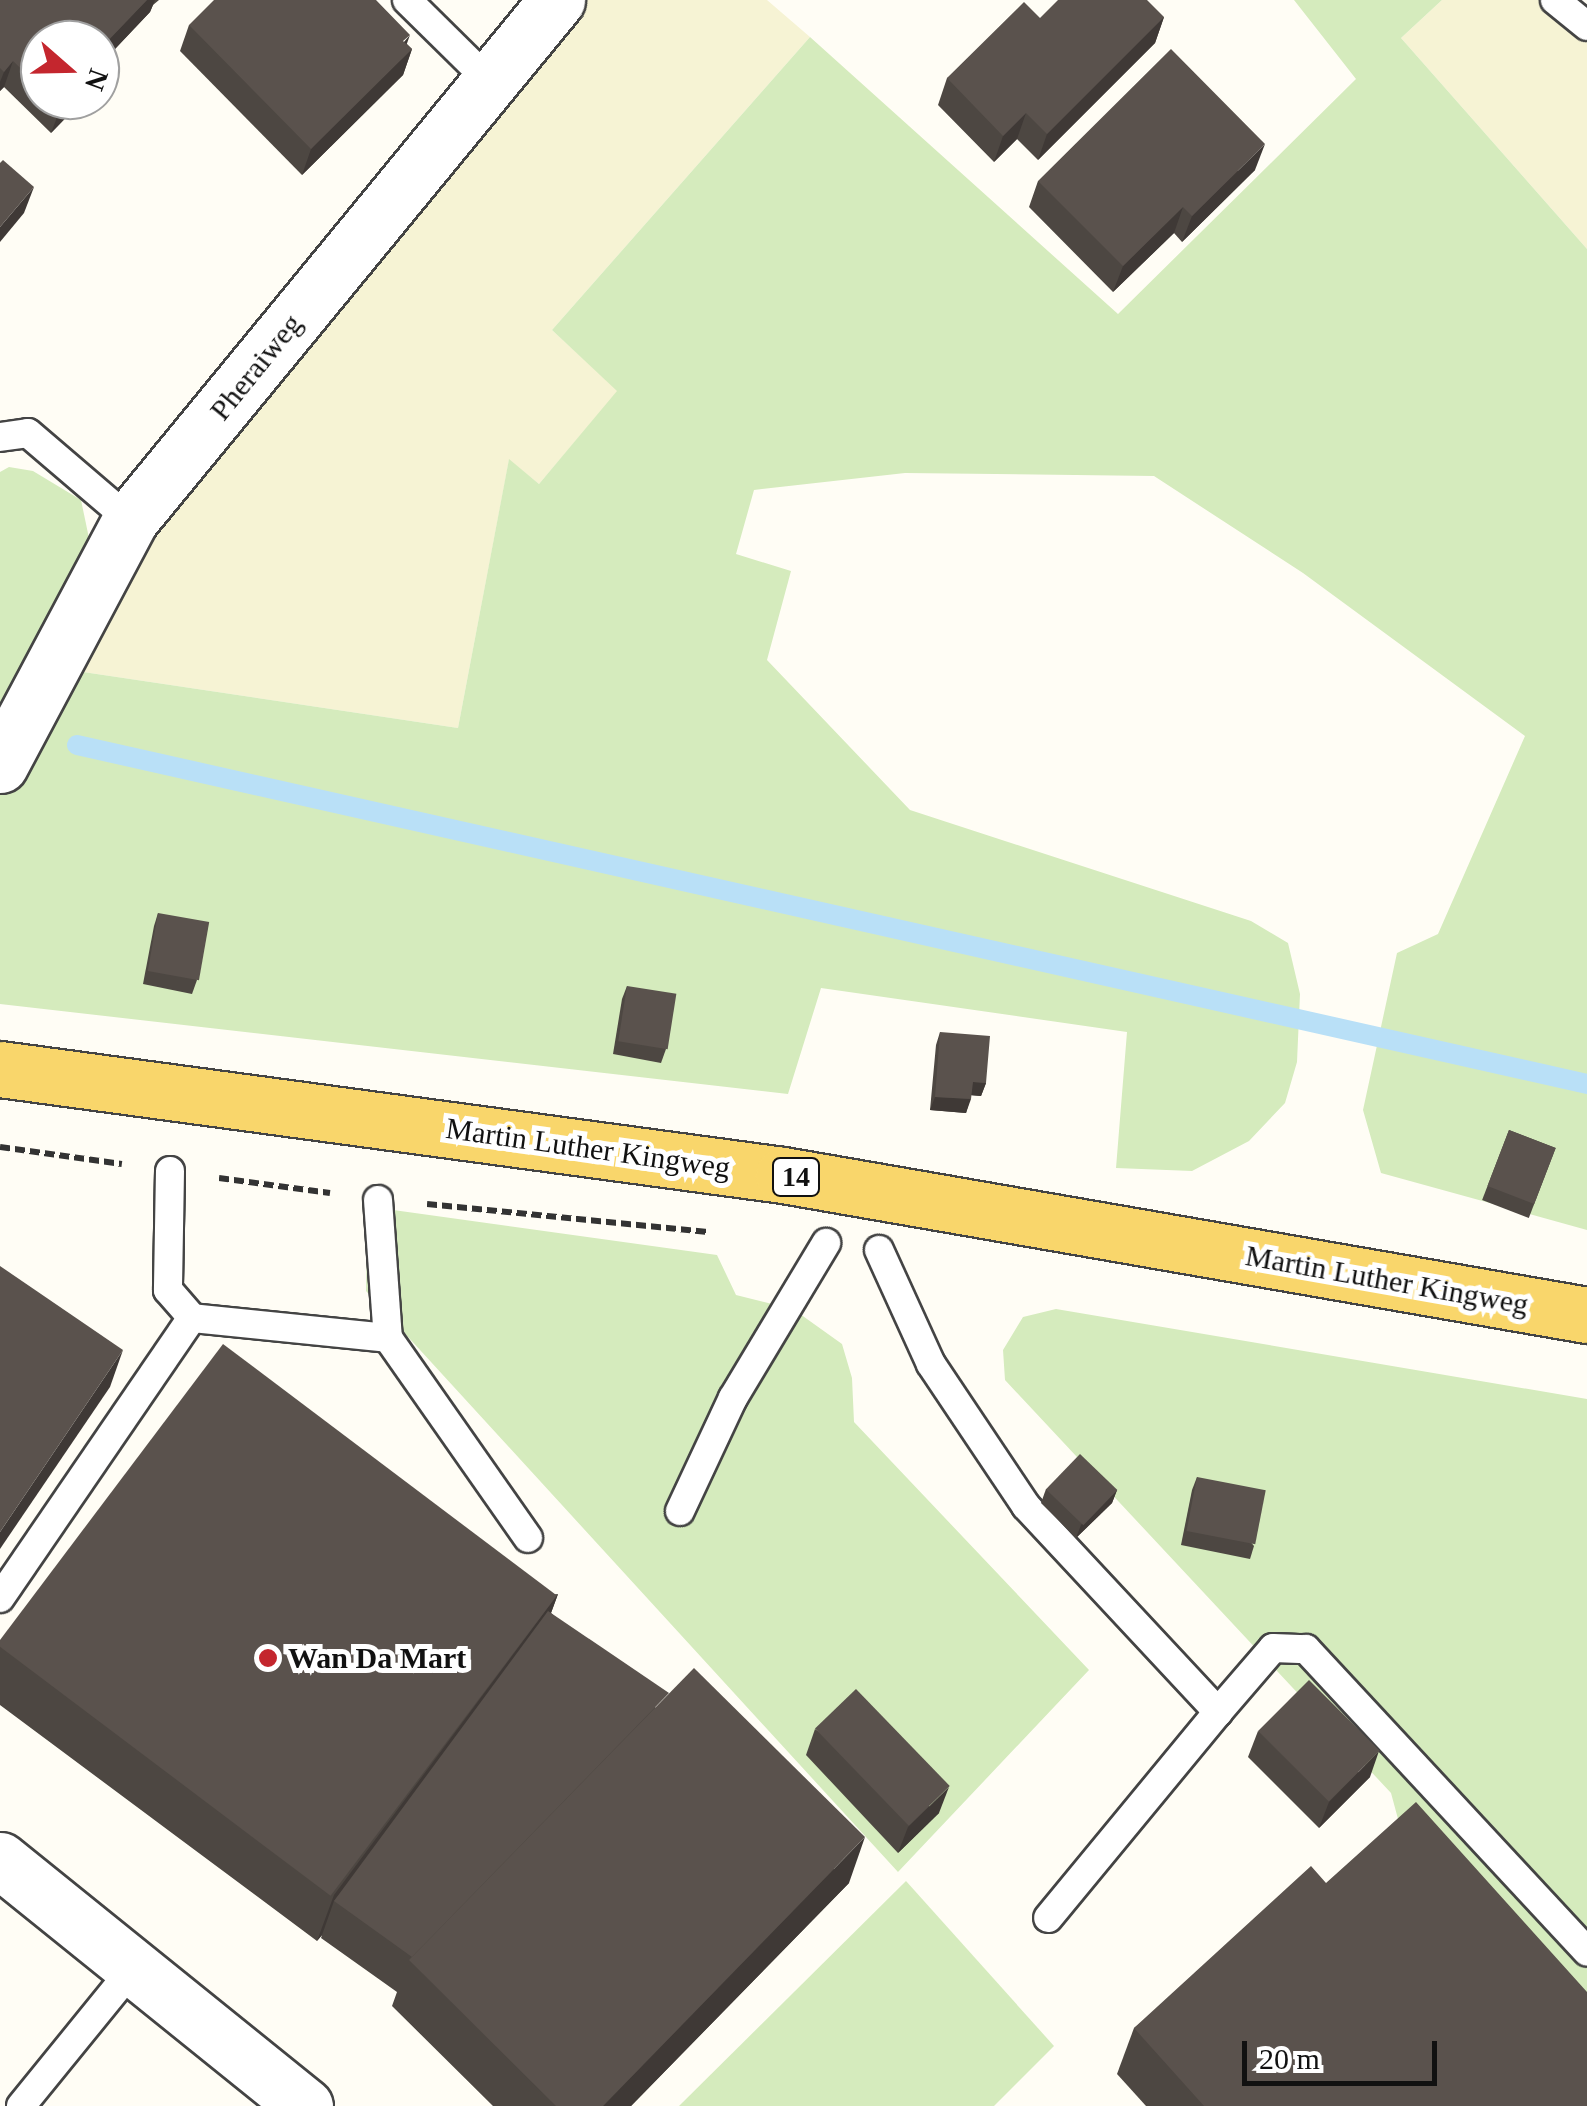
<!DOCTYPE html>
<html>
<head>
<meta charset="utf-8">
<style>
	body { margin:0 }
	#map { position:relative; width:1587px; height:2106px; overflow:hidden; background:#fffdf5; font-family:Georgia,serif }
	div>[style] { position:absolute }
	.farmland>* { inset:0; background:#f6f3d4 }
	.green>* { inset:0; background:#d5ebbd }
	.stream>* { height:20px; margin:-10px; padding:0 10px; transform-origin:10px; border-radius:10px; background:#b9e0f7 }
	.path>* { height:6px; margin-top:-3px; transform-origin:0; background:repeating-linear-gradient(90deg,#333 0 10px,transparent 0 15px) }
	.roads { filter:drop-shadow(2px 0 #444) drop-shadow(-2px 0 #444) drop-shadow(0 2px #444) drop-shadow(0 -2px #444) }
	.lane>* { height:28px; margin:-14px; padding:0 14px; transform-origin:14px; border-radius:14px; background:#fff }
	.street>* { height:55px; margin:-27.5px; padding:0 27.5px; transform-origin:27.5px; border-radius:27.5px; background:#fff }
	.primary>* { height:55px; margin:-27.5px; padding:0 27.5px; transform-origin:27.5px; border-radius:27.5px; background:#f9d66b }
	.wall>* { inset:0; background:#4d4742; transform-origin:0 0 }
	.shaded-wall>* { inset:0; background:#3f3936 }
	.building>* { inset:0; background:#5a524d; transform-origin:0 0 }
	.dots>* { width:28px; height:28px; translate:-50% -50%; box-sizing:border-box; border:5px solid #fff; border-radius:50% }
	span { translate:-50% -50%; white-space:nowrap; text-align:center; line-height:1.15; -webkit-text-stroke:10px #fff; paint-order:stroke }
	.shield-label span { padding:2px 8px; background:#fff; border:2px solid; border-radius:8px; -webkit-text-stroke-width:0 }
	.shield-label { font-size:28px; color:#111; font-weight:700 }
	.street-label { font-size:30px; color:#111 }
	.poi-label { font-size:30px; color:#111; font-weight:700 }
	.left { translate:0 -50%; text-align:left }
	.north { position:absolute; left:20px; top:20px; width:100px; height:100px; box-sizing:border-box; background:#fff; border:2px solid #a0a0a0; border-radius:50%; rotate:110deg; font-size:28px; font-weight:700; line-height:40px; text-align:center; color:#111 }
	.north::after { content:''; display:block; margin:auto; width:35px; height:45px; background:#c4262e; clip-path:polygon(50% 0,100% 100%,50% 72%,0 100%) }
	.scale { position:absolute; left:1242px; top:2041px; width:195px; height:45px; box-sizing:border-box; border:5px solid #111; border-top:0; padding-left:12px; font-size:30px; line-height:35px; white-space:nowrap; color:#111; -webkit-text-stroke:8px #fff; paint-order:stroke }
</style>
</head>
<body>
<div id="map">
	<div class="farmland">
		<div style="clip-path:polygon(583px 0,767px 0,810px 37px,552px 330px,618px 391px,539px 484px,509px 460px,458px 728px,63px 669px,148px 530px)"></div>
		<div style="clip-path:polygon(1442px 0,1542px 0,1587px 39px,1587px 249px,1401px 38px)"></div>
	</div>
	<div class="green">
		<div style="clip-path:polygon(1294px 0,1442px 0,1401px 38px,1587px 249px,1587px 1230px,1381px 1173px,1363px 1110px,1397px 953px,1438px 934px,1525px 736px,1303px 573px,1154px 476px,905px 473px,754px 490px,736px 554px,791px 571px,767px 660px,910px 810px,1251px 921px,1288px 943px,1300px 994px,1297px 1062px,1285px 1103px,1249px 1141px,1192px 1171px,1116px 1168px,1127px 1032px,821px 988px,788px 1094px,0 1004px,0 776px,63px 669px,458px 728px,509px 459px,539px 484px,617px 391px,552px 330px,810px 37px,1118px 314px,1356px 79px)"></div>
		<div style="clip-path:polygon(9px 467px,33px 471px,81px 500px,90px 543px,0 704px,0 472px)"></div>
		<div style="clip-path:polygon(386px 1209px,717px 1255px,736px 1295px,793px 1309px,842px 1344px,852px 1378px,854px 1422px,1089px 1670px,898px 1872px,366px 1291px,367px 1231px)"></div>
		<div style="clip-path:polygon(1056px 1309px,1587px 1399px,1587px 2036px,1401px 1830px,1391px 1793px,1005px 1380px,1003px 1350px,1023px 1317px)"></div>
		<div style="clip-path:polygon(906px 1881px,1054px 2046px,994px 2106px,679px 2106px)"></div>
	</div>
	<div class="stream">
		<div style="left:77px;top:745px;width:1548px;rotate:12.65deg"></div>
	</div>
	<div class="path">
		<div style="left:0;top:1147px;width:123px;rotate:7.9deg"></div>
		<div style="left:219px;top:1178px;width:112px;rotate:7.7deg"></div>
		<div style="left:427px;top:1204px;width:282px;rotate:5.7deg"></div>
	</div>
	<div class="roads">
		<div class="lane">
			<div style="left:407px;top:0;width:114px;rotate:44.6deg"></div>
			<div style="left:1555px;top:0;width:41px;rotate:39.1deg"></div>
			<div style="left:0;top:437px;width:28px;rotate:-8deg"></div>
			<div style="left:28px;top:433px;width:134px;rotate:40.5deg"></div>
			<div style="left:170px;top:1171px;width:119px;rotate:91deg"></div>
			<div style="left:168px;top:1290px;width:37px;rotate:49deg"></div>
			<div style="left:192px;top:1318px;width:197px;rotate:5.8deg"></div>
			<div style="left:378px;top:1200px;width:138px;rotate:85.9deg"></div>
			<div style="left:388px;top:1338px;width:244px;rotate:55deg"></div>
			<div style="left:879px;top:1250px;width:125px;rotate:65.5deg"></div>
			<div style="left:931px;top:1364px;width:171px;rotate:56.2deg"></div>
			<div style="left:1026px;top:1506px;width:282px;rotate:47deg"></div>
			<div style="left:1218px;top:1712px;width:267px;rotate:129.5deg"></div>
			<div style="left:680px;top:1511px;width:125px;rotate:-64.9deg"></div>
			<div style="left:733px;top:1398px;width:181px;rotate:-59deg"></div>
			<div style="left:0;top:1598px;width:340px;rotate:-55.6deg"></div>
			<div style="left:1218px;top:1712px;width:84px;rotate:-49.3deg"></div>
			<div style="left:1273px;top:1648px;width:33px;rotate:2deg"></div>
			<div style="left:1306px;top:1649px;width:413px;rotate:47.1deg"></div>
			<div style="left:21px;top:2106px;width:179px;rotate:-50.9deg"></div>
		</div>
		<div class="street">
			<div style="left:0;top:765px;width:277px;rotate:-62deg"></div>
			<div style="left:130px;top:520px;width:673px;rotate:-50.61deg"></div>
			<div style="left:0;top:1860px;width:392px;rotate:38.9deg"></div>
		</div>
		<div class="primary">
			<div style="left:0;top:1069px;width:790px;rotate:7.71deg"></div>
			<div style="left:783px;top:1175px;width:816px;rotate:9.88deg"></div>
		</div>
	</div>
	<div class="wall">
		<div style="clip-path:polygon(0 0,159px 0,153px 5px,150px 12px,110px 54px,101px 80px,40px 40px,40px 100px,83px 100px,51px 133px,4px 87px,0 91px)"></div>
		<div style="clip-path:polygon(1164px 17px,1155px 43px,1038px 160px,1017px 139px,994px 162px,938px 105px,947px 78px,1040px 18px)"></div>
		<div style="clip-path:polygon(189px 25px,407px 44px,412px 49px,403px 75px,302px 175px,180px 51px)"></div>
		<div style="clip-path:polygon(1255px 170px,1182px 242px,1174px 233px,1113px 292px,1029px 207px,1038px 181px)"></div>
		<div style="clip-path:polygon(158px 913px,197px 980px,192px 994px,143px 984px,154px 926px)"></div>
		<div style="clip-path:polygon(627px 986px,666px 1049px,661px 1063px,613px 1054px,622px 999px)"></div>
		<div style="clip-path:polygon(940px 1032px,986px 1083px,981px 1096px,971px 1095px,966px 1113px,930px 1110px,936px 1045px)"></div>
		<div style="left:1509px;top:1130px;width:50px;height:75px;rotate:21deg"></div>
		<div style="clip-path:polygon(1197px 1477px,1254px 1546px,1250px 1559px,1181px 1545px,1192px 1490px)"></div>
		<div style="clip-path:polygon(1046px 1489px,1117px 1490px,1112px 1503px,1076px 1538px,1041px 1503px)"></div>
		<div style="clip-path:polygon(558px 1594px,551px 1613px,849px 1883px,631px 2106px,493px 2106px,392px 2006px,397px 1992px,321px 1938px,322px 1935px,317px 1941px,0 1705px,0 1645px)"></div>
		<div style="clip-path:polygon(815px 1729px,939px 1813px,898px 1853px,806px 1755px)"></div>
		<div style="clip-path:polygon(1258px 1731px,1370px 1777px,1319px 1828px,1248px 1757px)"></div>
		<div style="clip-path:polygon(1326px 1883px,1587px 2106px,1146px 2106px,1117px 2074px,1134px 2028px)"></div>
	</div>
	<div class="shaded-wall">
		<div style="clip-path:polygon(147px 0,155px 0,150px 12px,100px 65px,102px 47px)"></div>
		<div style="clip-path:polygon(1164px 17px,1155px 43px,1038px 160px,1047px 134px)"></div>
		<div style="clip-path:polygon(410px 35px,401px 60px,412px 49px,403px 75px,302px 175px,311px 149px)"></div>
		<div style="clip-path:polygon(111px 54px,101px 80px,100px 82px,100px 66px)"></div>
		<div style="clip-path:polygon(13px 61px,4px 87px,0 91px,0 82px,4px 72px)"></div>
		<div style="clip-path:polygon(68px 100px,83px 100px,51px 133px,61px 107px)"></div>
		<div style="clip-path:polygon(1026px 113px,1017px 139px,994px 162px,1003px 136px)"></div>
		<div style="clip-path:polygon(1265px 144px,1255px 170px,1182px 242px,1192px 216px)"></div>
		<div style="clip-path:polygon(34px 187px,24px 213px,0 242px,0 227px)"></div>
		<div style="clip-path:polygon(1183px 207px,1174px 233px,1113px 292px,1123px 266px)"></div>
		<div style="clip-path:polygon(973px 1082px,986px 1083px,981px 1096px,968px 1095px)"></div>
		<div style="clip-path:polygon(935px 1097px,971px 1099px,966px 1113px,930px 1110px)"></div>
		<div style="clip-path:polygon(123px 1350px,110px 1387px,0 1549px,0 1532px)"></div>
		<div style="clip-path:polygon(1117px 1490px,1112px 1503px,1076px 1538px,1081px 1525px)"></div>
		<div style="clip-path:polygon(558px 1594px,541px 1640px,334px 1901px,322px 1935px,317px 1941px,334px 1895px)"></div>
		<div style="clip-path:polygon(1379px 1751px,1370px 1777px,1319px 1828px,1329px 1802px)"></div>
		<div style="clip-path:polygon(949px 1787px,939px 1813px,898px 1853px,908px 1827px)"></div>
		<div style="clip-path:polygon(865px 1837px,849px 1883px,631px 2106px,603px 2106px)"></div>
	</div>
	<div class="building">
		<div style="clip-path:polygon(0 0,147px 0,102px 47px,111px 54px,100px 66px,100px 40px,40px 40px,40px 87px,13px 61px,4px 72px,0 68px)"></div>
		<div style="clip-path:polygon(214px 0,376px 0,410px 35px,403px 41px,412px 49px,311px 149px,189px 25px)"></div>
		<div style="clip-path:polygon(1058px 0,1147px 0,1164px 17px,1047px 134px,1026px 113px,1003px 136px,947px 78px,1024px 2px,1040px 18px)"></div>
		<div style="clip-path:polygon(1171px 49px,1265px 144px,1192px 216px,1183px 207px,1123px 266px,1038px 181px)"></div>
		<div style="clip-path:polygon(53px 100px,68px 100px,61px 107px)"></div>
		<div style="clip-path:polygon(3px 160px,34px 187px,0 227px,0 163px)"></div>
		<div style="left:158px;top:913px;width:52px;height:59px;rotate:10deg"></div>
		<div style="left:627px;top:986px;width:50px;height:56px;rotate:9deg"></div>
		<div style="clip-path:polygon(940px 1032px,990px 1036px,986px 1083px,973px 1082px,971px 1099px,935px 1097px)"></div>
		<div style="left:1509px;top:1130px;width:50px;height:60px;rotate:21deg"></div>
		<div style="clip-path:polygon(0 1266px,123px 1350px,0 1532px)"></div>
		<div style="left:223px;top:1344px;width:418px;height:376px;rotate:37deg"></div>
		<div style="left:1080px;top:1454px;width:52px;height:49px;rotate:44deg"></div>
		<div style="left:1197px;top:1477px;width:70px;height:55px;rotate:11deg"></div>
		<div style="clip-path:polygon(548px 1611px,669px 1693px,412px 1957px,334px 1901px)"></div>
		<div style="clip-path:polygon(694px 1668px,865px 1837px,603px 2106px,556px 2106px,409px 1960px)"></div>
		<div style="left:1309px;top:1680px;width:100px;height:72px;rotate:45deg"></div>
		<div style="left:856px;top:1689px;width:135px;height:57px;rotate:46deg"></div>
		<div style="clip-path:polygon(1416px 1802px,1587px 1992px,1587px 2106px,1204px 2106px,1134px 2028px,1311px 1866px,1326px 1883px)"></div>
	</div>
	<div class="dots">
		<div style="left:268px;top:1658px;background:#c4262e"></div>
	</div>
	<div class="shield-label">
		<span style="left:796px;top:1177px">14</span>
	</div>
	<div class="street-label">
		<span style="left:256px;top:367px;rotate:-51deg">Pheraiweg</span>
		<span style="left:588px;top:1148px;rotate:8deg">Martin Luther Kingweg</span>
		<span style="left:1387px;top:1280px;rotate:10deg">Martin Luther Kingweg</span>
	</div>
	<div class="poi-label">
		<span class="left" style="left:288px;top:1658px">Wan Da Mart</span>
	</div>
	<div class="north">N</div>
	<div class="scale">20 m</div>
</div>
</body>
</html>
